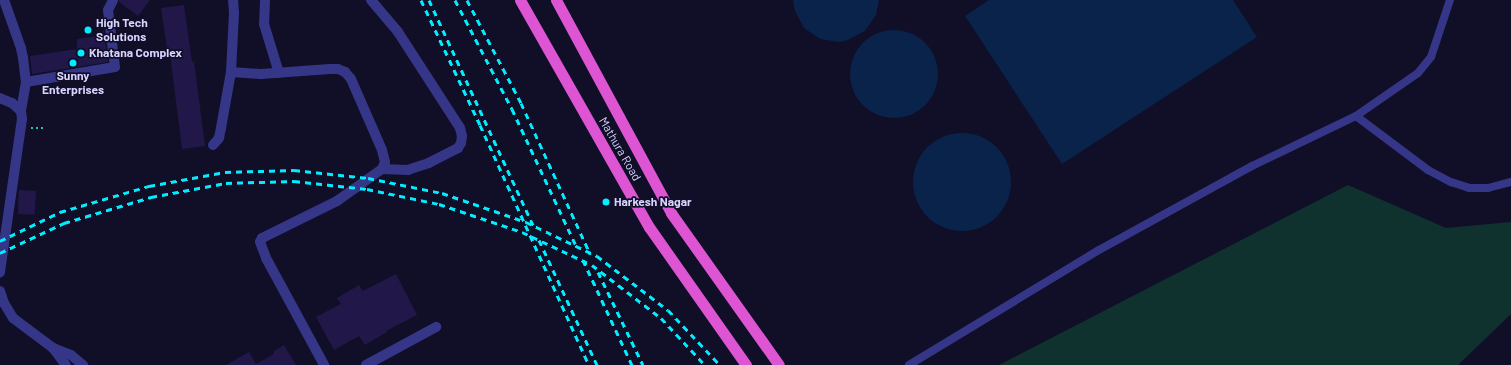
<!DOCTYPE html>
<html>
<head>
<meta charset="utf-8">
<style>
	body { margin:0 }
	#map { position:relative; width:1511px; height:365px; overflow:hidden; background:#110e27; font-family:Barlow,sans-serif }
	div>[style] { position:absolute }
	.green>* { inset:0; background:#10322f }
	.water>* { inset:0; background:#09234b }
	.round { border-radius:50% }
	.building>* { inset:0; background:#211849; transform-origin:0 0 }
	.path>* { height:2.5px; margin-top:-1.25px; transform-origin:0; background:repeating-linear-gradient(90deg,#27c0b1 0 2px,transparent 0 5px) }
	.service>* { height:8px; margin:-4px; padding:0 4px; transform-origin:4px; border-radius:4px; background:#363689 }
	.minor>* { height:10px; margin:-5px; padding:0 5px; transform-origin:5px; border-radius:5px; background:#363689 }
	.tertiary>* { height:10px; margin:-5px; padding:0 5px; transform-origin:5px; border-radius:5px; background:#363689 }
	.trunk>* { height:11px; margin:-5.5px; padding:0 5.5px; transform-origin:5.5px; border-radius:5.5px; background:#de55d4 }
	.rail>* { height:3px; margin-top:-1.5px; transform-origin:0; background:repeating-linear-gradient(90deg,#0ef 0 6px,transparent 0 11px) }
	.dots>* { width:11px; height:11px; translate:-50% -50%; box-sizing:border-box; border:2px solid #110e27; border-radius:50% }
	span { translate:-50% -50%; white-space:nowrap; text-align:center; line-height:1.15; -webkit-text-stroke:3.5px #110e27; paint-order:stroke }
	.poi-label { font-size:12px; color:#d7d4ff; font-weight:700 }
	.left { translate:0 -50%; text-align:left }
	.street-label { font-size:12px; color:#d7d4ff }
</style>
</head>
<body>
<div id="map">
	<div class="green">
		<div style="clip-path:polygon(1348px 185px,1446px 228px,1511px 222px,1511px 314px,1458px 365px,999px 365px)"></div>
	</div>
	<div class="water">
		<div style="clip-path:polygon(793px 0,879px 0,876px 15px,865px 31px,848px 40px,839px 42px,820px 39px,804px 28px,795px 11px)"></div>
		<div style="clip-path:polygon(989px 0,1233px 0,1257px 37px,1062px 164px,965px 16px)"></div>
		<div class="round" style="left:850px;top:30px;width:88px;height:88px"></div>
		<div class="round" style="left:913px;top:133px;width:98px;height:98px"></div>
	</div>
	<div class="building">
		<div style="clip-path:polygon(119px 0,150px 0,138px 16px,119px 2px)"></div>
		<div style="clip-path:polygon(184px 5px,192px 62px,194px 61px,205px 146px,182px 149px,170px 54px,168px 55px,161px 8px)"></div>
		<div style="clip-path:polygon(104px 30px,108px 62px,32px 74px,30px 56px,77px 49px,77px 39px,98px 36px,98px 38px)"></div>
		<div style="left:19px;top:190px;width:17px;height:24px;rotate:3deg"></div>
		<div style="clip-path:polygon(396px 274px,417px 315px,386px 331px,387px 332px,365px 345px,359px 336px,334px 350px,316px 317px,341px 304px,337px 298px,359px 285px,363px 291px)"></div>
		<div style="clip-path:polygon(284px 345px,296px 365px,226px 365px,249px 352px,256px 364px,274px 354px,273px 352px)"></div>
	</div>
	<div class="path">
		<div style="left:31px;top:128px;width:13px"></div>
	</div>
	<div class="service">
		<div style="left:1356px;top:116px;width:90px;rotate:36.9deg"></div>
		<div style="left:1428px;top:170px;width:26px;rotate:28deg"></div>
		<div style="left:1451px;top:182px;width:19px;rotate:18deg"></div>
		<div style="left:1469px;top:188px;width:19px"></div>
		<div style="left:1488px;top:188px;width:24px;rotate:-15deg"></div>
		<div style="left:909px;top:365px;width:222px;rotate:-31.2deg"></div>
		<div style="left:1099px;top:250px;width:175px;rotate:-28.8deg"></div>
		<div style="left:1252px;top:166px;width:115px;rotate:-25.7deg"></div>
		<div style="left:1356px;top:116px;width:75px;rotate:-34.7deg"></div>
		<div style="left:1418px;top:73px;width:21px;rotate:-51deg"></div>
		<div style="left:1431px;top:57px;width:60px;rotate:-71.6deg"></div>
	</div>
	<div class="minor">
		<div style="left:4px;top:0;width:51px;rotate:70.5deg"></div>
		<div style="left:21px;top:48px;width:10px;rotate:79deg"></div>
		<div style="left:23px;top:58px;width:24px;rotate:83deg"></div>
		<div style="left:26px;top:82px;width:29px;rotate:100deg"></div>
		<div style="left:265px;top:0;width:24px;rotate:92deg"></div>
		<div style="left:264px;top:24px;width:51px;rotate:73deg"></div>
		<div style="left:371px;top:0;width:42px;rotate:49.8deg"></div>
		<div style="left:398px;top:32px;width:114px;rotate:57.1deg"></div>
		<div style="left:460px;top:128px;width:8px;rotate:76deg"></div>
		<div style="left:462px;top:136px;width:7px;rotate:98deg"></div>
		<div style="left:461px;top:143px;width:6px;rotate:121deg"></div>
		<div style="left:458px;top:148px;width:33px;rotate:153deg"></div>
		<div style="left:429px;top:163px;width:22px;rotate:162deg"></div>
		<div style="left:408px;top:170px;width:26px;rotate:-178deg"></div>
		<div style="left:231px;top:72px;width:30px;rotate:4deg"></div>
		<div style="left:261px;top:74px;width:69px;rotate:-4.1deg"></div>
		<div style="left:330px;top:69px;width:8px"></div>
		<div style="left:338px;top:69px;width:8px;rotate:23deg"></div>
		<div style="left:345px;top:72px;width:9px;rotate:49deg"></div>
		<div style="left:351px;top:79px;width:77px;rotate:66.4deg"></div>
		<div style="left:382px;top:150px;width:12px;rotate:76deg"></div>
		<div style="left:385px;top:162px;width:8px;rotate:113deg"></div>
		<div style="left:382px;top:169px;width:55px;rotate:144.6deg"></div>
		<div style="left:337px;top:201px;width:84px;rotate:153.7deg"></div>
		<div style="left:262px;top:238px;width:4px;rotate:117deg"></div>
		<div style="left:260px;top:242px;width:17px;rotate:69deg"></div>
		<div style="left:266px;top:258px;width:122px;rotate:61.5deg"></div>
		<div style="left:26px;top:82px;width:90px;rotate:-9.6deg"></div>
		<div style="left:115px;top:67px;width:57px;rotate:-97deg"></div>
		<div style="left:108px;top:10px;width:11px;rotate:-63deg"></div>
		<div style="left:0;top:98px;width:13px;rotate:23deg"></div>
		<div style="left:12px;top:103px;width:12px;rotate:42deg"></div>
		<div style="left:21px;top:111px;width:8px;rotate:83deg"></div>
		<div style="left:22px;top:119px;width:155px;rotate:98.2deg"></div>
		<div style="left:213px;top:145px;width:9px;rotate:-49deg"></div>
		<div style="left:219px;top:138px;width:10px;rotate:-79deg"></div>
		<div style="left:221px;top:128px;width:57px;rotate:-79.9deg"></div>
		<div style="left:231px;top:72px;width:59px;rotate:-87.1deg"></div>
		<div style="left:234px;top:13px;width:13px;rotate:-94deg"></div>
		<div style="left:0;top:291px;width:13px;rotate:72deg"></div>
		<div style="left:4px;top:303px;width:17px;rotate:59deg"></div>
		<div style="left:13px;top:318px;width:50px;rotate:36.9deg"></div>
		<div style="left:366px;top:365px;width:80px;rotate:-28.5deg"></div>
	</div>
	<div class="tertiary">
		<div style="left:53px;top:348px;width:19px;rotate:21deg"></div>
		<div style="left:71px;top:355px;width:16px;rotate:40deg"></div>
		<div style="left:53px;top:348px;width:21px;rotate:53deg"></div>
	</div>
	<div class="trunk">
		<div style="left:520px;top:0;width:261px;rotate:60.4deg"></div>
		<div style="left:649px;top:227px;width:169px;rotate:54.9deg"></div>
		<div style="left:556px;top:0;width:242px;rotate:61.6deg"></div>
		<div style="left:671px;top:213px;width:186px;rotate:54.6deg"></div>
	</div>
	<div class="rail">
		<div style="left:421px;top:0;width:138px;rotate:64.7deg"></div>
		<div style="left:480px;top:125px;width:264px;rotate:65.6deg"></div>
		<div style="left:429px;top:0;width:250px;rotate:65.2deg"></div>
		<div style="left:455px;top:0;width:123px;rotate:62.4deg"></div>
		<div style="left:512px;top:109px;width:153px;rotate:64.9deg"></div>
		<div style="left:467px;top:0;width:116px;rotate:62.3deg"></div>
		<div style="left:521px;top:103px;width:166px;rotate:65.4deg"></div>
		<div style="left:539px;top:240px;width:138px;rotate:65.1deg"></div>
		<div style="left:0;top:241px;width:67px;rotate:-25.8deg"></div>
		<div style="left:60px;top:212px;width:93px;rotate:-16.3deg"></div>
		<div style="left:149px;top:186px;width:77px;rotate:-10.4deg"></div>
		<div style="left:225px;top:172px;width:69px;rotate:-1.7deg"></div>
		<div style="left:294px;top:170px;width:74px;rotate:6.2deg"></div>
		<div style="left:368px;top:178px;width:76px;rotate:11.5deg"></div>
		<div style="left:442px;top:193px;width:89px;rotate:19deg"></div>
		<div style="left:526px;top:222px;width:79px;rotate:25.6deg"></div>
		<div style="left:597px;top:256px;width:89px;rotate:37.3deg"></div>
		<div style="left:668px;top:310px;width:76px;rotate:46.6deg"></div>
		<div style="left:0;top:253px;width:71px;rotate:-25.1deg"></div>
		<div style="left:64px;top:223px;width:91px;rotate:-16.6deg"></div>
		<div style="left:151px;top:197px;width:76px;rotate:-10.6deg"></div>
		<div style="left:226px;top:183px;width:68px;rotate:-1.7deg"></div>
		<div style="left:294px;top:181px;width:73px;rotate:6.3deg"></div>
		<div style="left:367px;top:189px;width:74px;rotate:11.8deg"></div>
		<div style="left:439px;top:204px;width:88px;rotate:18.6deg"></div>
		<div style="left:522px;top:232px;width:77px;rotate:25.2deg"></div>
		<div style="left:592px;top:265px;width:87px;rotate:37.5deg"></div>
		<div style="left:661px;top:318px;width:64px;rotate:46.9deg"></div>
		<div style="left:583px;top:260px;width:116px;rotate:65deg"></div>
		<div style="left:598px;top:272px;width:103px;rotate:64.2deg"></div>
	</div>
	<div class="dots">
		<div style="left:88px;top:30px;background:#0ef"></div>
		<div style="left:81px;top:53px;background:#0ef"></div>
		<div style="left:73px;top:63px;background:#0ef"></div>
		<div style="left:606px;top:202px;background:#0ef"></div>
	</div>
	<div class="poi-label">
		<span class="left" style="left:96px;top:30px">High Tech<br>Solutions</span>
		<span class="left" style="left:89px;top:53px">Khatana Complex</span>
		<span style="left:73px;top:83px">Sunny<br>Enterprises</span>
		<span class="left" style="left:614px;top:202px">Harkesh Nagar</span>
	</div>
	<div class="street-label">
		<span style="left:620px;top:149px;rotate:60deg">Mathura Road</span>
	</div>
</div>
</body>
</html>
